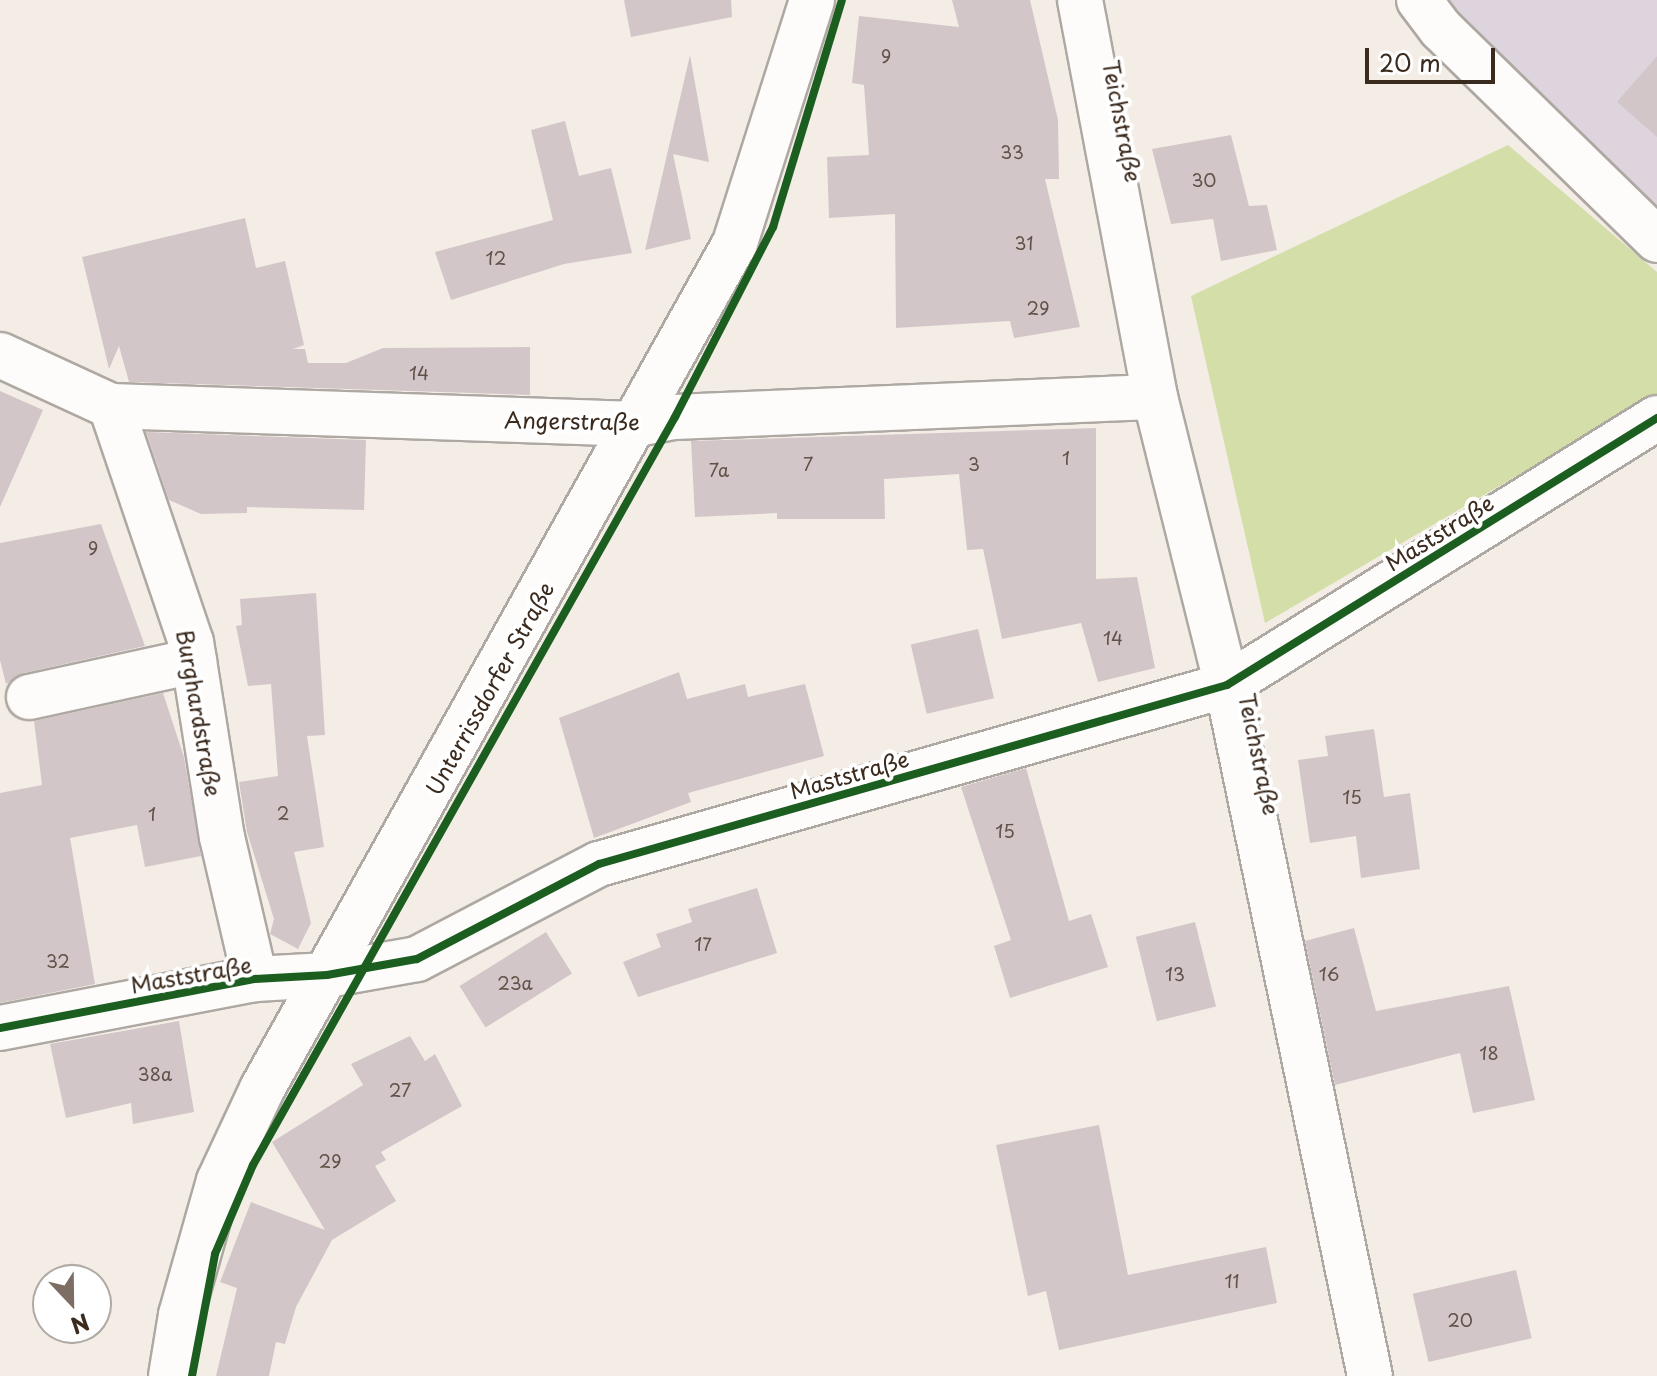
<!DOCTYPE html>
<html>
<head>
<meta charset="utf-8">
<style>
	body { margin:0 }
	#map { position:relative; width:1657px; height:1376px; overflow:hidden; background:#f4ede6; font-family:"Playpen Sans",sans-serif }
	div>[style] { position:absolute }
	.industrial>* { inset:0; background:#ddd4dd }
	.green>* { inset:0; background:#d3dea9 }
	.building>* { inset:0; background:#d3c6c8; transform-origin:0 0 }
	.roads { filter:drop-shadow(2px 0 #aea8a2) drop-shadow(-2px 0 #aea8a2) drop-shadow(0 2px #aea8a2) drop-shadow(0 -2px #aea8a2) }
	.minor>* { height:44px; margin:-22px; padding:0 22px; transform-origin:22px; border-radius:22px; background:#fdfcfb }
	.cycleway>* { height:8px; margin:-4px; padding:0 4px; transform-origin:4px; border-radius:4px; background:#1b5e20 }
	span { translate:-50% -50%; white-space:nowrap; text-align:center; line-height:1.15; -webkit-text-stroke:8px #fff; paint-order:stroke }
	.number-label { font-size:18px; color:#615148 }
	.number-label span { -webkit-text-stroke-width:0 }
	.street-label { font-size:22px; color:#3b2a1e }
	.north { position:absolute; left:32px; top:1264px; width:80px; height:80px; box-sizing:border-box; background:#fff; border:2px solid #b1aaa5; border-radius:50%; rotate:158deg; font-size:22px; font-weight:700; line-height:32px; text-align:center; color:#3b2a1e }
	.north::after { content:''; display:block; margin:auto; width:28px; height:36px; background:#7c6e64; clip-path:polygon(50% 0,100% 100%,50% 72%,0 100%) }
	.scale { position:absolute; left:1365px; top:48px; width:130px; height:36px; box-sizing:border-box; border:4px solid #3b2a1e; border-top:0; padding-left:10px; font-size:24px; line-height:28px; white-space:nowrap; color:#3b2a1e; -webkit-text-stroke:6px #fff; paint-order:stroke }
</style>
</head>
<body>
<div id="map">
	<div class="industrial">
		<div style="clip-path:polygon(1428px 0,1657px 0,1657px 215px)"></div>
	</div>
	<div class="green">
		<div style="clip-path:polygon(1508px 145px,1657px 272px,1657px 394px,1265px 623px,1191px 296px)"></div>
	</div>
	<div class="building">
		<div style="clip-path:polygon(624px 0,731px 0,732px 17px,631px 37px)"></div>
		<div style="clip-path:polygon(952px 0,1030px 0,1058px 120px,1059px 179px,1045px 179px,1080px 327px,1014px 338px,1010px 321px,896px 328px,895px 214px,829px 218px,827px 157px,869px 155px,864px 85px,852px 83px,859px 16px,959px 27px)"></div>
		<div style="clip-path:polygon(690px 55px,709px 162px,673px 154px,691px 239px,645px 250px)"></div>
		<div style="clip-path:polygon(1657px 56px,1657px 137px,1617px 102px)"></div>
		<div style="clip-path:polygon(565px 121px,579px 176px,611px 168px,632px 253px,564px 264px,451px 300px,435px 252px,553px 220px,531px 130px)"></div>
		<div style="clip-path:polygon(1231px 135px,1249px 206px,1267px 205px,1277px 250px,1221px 261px,1213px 219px,1171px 224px,1152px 149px)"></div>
		<div style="clip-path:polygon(245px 218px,256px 268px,285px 261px,304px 345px,293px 349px,305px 349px,308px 363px,346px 363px,383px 348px,530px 347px,530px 395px,129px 382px,119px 346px,109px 369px,82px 257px)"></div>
		<div style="clip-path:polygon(0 391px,43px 410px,0 507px)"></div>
		<div style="clip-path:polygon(1096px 428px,1096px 579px,1137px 577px,1155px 668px,1098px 682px,1081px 623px,1002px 639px,983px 549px,967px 550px,959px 474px,884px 479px,885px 519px,777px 519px,777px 513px,695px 517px,691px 441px)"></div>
		<div style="clip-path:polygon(146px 432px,366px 440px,364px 510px,247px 507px,247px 513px,201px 514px,169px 500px)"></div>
		<div style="clip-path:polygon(101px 524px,145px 646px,24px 673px,6px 684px,0 660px,0 543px)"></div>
		<div style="clip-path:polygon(316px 593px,325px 735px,307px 736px,324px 847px,294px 852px,311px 923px,298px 949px,270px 934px,274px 919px,247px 832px,239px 782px,278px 776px,271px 684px,248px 686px,236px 626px,242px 625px,240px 599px)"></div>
		<div style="left:978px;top:629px;width:71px;height:69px;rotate:77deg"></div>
		<div style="clip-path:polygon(679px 672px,687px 699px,745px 684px,748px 697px,805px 684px,824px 756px,688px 793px,691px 802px,594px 838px,559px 718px)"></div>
		<div style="clip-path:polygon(163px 693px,184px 757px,201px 856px,145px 867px,137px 825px,70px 838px,95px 984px,0 1003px,0 793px,42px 785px,34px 721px)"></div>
		<div style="clip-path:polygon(1374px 729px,1384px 797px,1410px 793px,1420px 869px,1361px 878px,1356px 836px,1310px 843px,1298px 760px,1328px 756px,1325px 736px)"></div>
		<div style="clip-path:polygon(1026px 768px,1069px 921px,1091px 914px,1108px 967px,1010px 998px,994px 946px,1011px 940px,961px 787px)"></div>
		<div style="clip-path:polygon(757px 888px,777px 953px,638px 997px,623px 962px,661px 947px,656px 934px,692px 922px,688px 909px)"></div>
		<div style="left:1195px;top:922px;width:87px;height:61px;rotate:76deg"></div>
		<div style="clip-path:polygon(1354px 928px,1376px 1011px,1509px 986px,1535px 1100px,1473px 1113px,1460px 1053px,1335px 1085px,1305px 941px)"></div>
		<div style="left:546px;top:932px;width:49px;height:102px;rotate:58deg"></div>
		<div style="clip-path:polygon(179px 1021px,194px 1112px,133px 1124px,131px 1103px,66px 1118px,50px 1044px)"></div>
		<div style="clip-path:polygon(410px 1036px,425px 1061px,435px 1054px,462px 1106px,381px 1152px,386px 1160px,375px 1166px,396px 1201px,332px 1240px,296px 1307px,285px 1344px,276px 1342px,269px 1376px,216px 1376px,237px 1288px,220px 1282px,251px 1202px,325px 1230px,272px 1142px,363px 1085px,351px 1064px)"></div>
		<div style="clip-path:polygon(1099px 1125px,1128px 1275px,1266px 1247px,1277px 1303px,1059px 1350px,1046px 1291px,1028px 1296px,996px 1145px)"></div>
		<div style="left:1516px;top:1270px;width:70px;height:106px;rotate:77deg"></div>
	</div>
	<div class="roads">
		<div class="minor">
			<div style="left:1080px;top:0;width:404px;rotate:79.3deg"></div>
			<div style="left:1155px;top:397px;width:297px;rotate:76deg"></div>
			<div style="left:1227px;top:685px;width:706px;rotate:78.31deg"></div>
			<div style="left:1419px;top:0;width:36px;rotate:53deg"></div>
			<div style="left:1441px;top:29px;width:302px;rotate:44.3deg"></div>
			<div style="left:0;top:355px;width:122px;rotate:24.7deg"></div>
			<div style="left:111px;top:406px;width:527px;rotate:1.96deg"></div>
			<div style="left:638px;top:424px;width:38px;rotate:-11deg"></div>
			<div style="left:675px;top:417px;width:480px;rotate:-2.4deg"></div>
			<div style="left:111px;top:406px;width:249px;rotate:71.3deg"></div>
			<div style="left:191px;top:642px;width:197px;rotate:81deg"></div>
			<div style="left:222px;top:837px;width:146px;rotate:76.9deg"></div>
			<div style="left:29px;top:697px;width:169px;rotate:-12.3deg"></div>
			<div style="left:0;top:1028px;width:260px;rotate:-10.9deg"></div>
			<div style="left:255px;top:979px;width:72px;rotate:-3.2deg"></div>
			<div style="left:327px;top:975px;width:91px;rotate:-10.1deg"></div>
			<div style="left:417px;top:959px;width:205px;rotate:-27.6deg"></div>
			<div style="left:599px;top:864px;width:653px;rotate:-15.91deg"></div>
			<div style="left:1227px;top:685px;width:506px;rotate:-31.84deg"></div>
			<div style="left:171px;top:1376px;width:62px;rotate:-80.7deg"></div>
			<div style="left:181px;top:1315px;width:139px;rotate:-74.2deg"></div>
			<div style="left:219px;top:1181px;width:102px;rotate:-64.9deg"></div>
			<div style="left:262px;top:1089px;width:969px;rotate:-60.79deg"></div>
			<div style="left:735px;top:243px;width:255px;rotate:-72.4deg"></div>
		</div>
	</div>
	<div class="cycleway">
		<div style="left:0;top:1028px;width:260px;rotate:-10.9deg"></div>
		<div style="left:255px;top:979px;width:72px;rotate:-3.2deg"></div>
		<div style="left:327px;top:975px;width:91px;rotate:-10.1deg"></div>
		<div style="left:417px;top:959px;width:205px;rotate:-27.6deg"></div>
		<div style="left:599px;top:864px;width:653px;rotate:-15.91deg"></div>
		<div style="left:1227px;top:685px;width:506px;rotate:-31.84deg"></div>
		<div style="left:192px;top:1376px;width:124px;rotate:-79.3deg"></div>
		<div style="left:215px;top:1254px;width:97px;rotate:-66.9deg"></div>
		<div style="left:253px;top:1165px;width:859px;rotate:-60.57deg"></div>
		<div style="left:675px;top:417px;width:214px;rotate:-62.7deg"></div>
		<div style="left:773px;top:227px;width:237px;rotate:-73.1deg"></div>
	</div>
	<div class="number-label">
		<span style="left:886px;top:56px">9</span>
		<span style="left:1012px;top:152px">33</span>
		<span style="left:1204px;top:180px">30</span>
		<span style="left:1024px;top:243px">31</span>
		<span style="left:496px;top:258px">12</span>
		<span style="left:1038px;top:308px">29</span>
		<span style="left:419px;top:373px">14</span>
		<span style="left:1066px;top:458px">1</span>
		<span style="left:808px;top:464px">7</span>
		<span style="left:974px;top:464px">3</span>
		<span style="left:719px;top:470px">7a</span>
		<span style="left:93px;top:548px">9</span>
		<span style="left:1113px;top:638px">14</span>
		<span style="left:1352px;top:797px">15</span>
		<span style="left:283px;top:813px">2</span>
		<span style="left:152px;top:814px">1</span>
		<span style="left:1005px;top:831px">15</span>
		<span style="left:703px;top:944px">17</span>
		<span style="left:58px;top:961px">32</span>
		<span style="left:1175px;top:974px">13</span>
		<span style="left:1329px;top:974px">16</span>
		<span style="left:515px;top:983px">23a</span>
		<span style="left:1489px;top:1053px">18</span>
		<span style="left:155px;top:1074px">38a</span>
		<span style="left:400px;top:1090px">27</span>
		<span style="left:330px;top:1161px">29</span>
		<span style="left:1232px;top:1281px">11</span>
		<span style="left:1460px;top:1320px">20</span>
	</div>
	<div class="street-label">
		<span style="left:1123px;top:121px;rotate:79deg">Teichstraße</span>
		<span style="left:572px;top:420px;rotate:1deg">Angerstraße</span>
		<span style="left:1439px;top:532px;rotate:-32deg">Maststraße</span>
		<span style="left:489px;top:688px;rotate:-61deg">Unterrissdorfer Straße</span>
		<span style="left:200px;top:713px;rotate:80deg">Burghardstraße</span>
		<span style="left:1260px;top:754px;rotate:78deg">Teichstraße</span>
		<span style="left:849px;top:774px;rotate:-16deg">Maststraße</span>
		<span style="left:191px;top:974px;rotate:-10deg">Maststraße</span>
	</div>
	<div class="north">N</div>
	<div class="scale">20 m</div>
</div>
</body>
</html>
